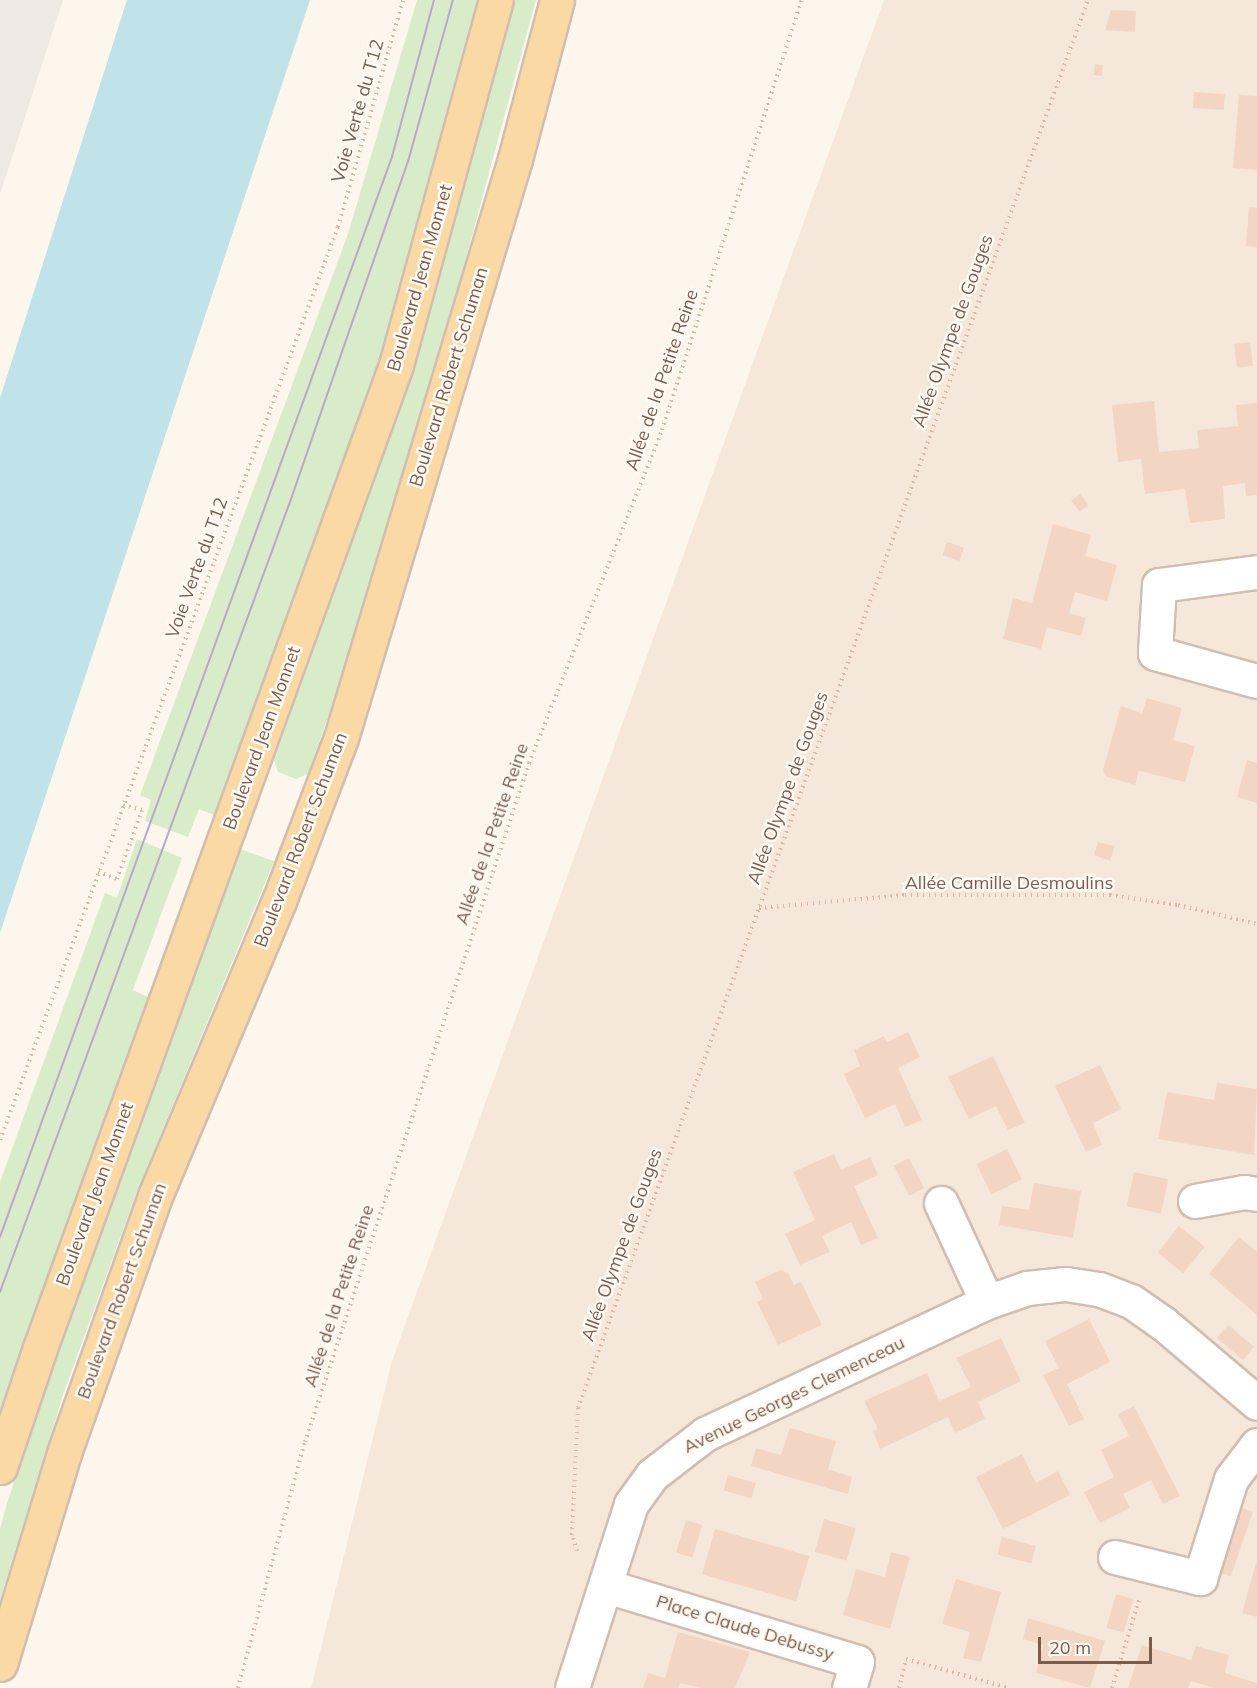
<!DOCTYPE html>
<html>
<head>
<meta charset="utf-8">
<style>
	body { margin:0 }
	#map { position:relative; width:1257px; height:1688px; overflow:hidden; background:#fdf6ec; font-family:Mulish,sans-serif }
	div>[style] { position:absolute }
	.residential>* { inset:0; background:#f5e8da }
	.industrial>* { inset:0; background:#efe9e4 }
	.green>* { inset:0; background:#d8ecc9 }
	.water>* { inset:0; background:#bfe3e8 }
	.building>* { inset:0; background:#f3d5c3; transform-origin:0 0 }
	.path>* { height:4px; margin-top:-2px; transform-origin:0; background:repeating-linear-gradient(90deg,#d9b8a5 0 1.5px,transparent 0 6px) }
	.roads { filter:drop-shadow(2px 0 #d1beb0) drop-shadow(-2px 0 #d1beb0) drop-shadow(0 2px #d1beb0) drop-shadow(0 -2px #d1beb0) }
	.minor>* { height:33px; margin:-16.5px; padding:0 16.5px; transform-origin:16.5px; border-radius:16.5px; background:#fff }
	.major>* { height:33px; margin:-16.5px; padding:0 16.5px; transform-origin:16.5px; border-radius:16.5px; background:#fbd9a5 }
	.tram>* { height:1.5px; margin:-0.75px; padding:0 0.75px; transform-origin:0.75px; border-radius:0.75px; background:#b9a8c9 }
	span { translate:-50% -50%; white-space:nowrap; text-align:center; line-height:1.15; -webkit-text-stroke:5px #fffaf3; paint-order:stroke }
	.street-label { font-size:18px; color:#7a5c4d }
	.scale { position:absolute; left:1038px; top:1637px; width:114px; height:27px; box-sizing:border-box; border:3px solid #7a5c4d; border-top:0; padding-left:8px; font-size:18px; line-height:21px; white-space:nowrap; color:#7a5c4d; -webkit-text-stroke:4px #fffaf3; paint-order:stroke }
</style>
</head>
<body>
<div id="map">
	<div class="residential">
		<div style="clip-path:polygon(884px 0,1257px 0,1257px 1688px,311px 1688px,392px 1361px)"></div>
	</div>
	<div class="industrial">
		<div style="clip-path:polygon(0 0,63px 0,0 194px)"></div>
	</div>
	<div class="green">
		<div style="clip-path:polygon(417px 0,477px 0,375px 374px,214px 815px,199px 809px,188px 837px,145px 821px,151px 800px,140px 795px,348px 234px)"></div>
		<div style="clip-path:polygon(514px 0,536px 0,432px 383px,348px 660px,308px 774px,296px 779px,278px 772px,274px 760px,412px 376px)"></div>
		<div style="clip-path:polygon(137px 839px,182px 858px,133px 990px,148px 997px,0 1409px,0 1182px,105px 893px,117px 898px)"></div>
		<div style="clip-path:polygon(240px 849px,274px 861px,136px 1194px,63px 1395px,0 1600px,0 1529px,6px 1507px,51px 1366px)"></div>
	</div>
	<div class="water">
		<div style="clip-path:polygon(127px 0,310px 0,0 933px,0 398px)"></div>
	</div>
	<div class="building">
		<div style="clip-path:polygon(1111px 10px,1136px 11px,1135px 32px,1105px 30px)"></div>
		<div style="left:1095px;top:64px;width:8px;height:11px;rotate:7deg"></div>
		<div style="left:1194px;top:92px;width:31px;height:16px;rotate:4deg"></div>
		<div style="clip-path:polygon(1239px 95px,1257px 96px,1257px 170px,1233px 168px)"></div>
		<div style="clip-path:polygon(1249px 207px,1257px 208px,1257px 247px,1246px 246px)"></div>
		<div style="left:1250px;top:342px;width:24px;height:16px;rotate:83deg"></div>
		<div style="clip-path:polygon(1154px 401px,1159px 452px,1199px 448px,1197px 430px,1238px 426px,1236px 405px,1257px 403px,1257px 495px,1246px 496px,1245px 483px,1223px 486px,1225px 519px,1190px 523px,1185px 489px,1145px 494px,1141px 459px,1118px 462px,1112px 405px)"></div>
		<div style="left:1080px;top:494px;width:14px;height:11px;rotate:54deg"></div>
		<div style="clip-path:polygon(1053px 524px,1091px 535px,1085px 556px,1117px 565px,1107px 601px,1075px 592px,1069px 613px,1086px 618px,1081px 636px,1047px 627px,1041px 649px,1003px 639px,1013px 598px,1032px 603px)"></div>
		<div style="left:947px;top:542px;width:18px;height:14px;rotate:19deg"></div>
		<div style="clip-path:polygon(1147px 698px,1182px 708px,1173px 740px,1195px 746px,1185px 782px,1139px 771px,1135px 785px,1107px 777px,1103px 770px,1121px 706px,1142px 713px)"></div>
		<div style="clip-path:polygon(1247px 760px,1257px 763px,1257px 803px,1237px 797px)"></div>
		<div style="clip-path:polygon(1098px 842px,1115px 846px,1110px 861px,1094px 855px)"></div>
		<div style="clip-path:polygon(908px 1032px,920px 1057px,898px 1068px,922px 1120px,905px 1127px,895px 1104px,865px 1118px,844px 1074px,860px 1066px,854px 1050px,884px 1036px,887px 1042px)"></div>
		<div style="clip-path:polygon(993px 1056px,1025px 1123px,1008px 1130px,996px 1106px,969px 1119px,948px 1077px)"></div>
		<div style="clip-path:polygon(1100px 1065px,1121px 1109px,1093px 1123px,1102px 1145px,1086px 1152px,1055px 1086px)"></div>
		<div style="clip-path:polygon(1217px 1083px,1257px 1089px,1254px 1155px,1158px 1139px,1167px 1092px,1214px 1100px)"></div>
		<div style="left:1007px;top:1149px;width:34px;height:34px;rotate:64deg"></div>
		<div style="clip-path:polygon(834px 1154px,841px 1170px,870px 1157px,878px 1175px,854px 1186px,878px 1238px,861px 1245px,851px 1222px,822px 1236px,830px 1252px,800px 1265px,785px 1234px,815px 1220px,793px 1172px)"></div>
		<div style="left:909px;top:1158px;width:34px;height:17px;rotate:63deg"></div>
		<div style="left:1134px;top:1172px;width:35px;height:35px;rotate:12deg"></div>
		<div style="clip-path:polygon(1034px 1183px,1081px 1191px,1073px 1238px,999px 1225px,1002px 1206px,1029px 1210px)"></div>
		<div style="left:1179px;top:1226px;width:33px;height:34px;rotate:39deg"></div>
		<div style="clip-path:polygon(1239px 1237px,1257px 1252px,1257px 1315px,1209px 1274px)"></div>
		<div style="clip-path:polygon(780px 1270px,788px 1273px,794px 1285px,801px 1282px,822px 1325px,778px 1345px,757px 1302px,763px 1299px,755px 1282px)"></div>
		<div style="clip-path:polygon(1089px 1319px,1110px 1362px,1067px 1384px,1084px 1419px,1069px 1426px,1043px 1375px,1059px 1368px,1045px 1341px)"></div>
		<div style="left:1228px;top:1325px;width:34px;height:17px;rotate:40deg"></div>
		<div style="clip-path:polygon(1001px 1338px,1021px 1381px,978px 1402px,985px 1419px,955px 1433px,948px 1417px,880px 1449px,873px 1431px,878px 1429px,864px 1401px,927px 1373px,939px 1401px,971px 1387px,956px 1358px)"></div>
		<div style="clip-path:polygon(1134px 1406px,1180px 1496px,1163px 1504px,1151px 1480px,1123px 1494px,1130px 1508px,1100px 1523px,1084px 1492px,1114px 1477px,1101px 1450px,1129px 1436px,1118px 1414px)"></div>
		<div style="clip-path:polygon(790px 1428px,836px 1441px,828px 1469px,852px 1477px,848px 1494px,751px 1466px,756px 1448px,781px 1455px)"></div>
		<div style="clip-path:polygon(1022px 1454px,1036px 1483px,1058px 1471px,1070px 1495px,1003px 1529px,976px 1477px)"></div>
		<div style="left:728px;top:1475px;width:29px;height:16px;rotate:16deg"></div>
		<div style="left:1236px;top:1506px;width:18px;height:68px;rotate:19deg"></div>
		<div style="left:824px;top:1519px;width:33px;height:34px;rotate:16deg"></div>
		<div style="left:686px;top:1520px;width:17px;height:34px;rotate:17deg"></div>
		<div style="left:715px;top:1529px;width:98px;height:47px;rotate:16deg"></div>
		<div style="left:1002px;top:1537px;width:35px;height:18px;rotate:15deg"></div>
		<div style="clip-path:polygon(891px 1552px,910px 1557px,890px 1629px,843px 1615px,856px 1569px,885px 1577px)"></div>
		<div style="clip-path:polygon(1256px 1563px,1257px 1563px,1257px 1617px,1242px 1613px)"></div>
		<div style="clip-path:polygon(956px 1579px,1001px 1592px,981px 1662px,963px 1658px,970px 1632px,942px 1624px)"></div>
		<div style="left:1116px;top:1594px;width:18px;height:35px;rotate:16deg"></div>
		<div style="clip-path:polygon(1028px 1618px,1105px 1641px,1090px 1688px,1036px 1673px,1043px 1645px,1023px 1639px)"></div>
		<div style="clip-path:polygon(678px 1632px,750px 1652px,735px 1688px,701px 1688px,680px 1683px,678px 1688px,643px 1688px,648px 1673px,665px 1678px)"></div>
		<div style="clip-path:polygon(1142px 1645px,1191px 1660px,1196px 1646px,1229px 1655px,1225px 1673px,1257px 1683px,1257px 1688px,1214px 1688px,1191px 1681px,1188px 1688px,1128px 1688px)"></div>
	</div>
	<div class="path">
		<div style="left:98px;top:872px;width:20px;rotate:20deg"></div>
		<div style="left:117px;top:879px;width:73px;rotate:-70.1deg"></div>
		<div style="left:142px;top:810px;width:20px;rotate:-165deg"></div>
		<div style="left:759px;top:908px;width:147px;rotate:-5.1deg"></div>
		<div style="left:905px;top:895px;width:205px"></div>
		<div style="left:1110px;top:895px;width:69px;rotate:8.4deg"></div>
		<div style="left:1178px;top:905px;width:81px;rotate:13.5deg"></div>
		<div style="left:0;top:1140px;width:974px;rotate:-69.69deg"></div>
		<div style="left:338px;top:227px;width:236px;rotate:-74deg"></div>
		<div style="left:577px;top:1551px;width:17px;rotate:-107deg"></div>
		<div style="left:572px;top:1535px;width:127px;rotate:-87.3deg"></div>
		<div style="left:578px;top:1408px;width:1498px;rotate:-70.09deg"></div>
		<div style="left:238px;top:1688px;width:255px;rotate:-74.8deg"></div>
		<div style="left:305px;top:1442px;width:715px;rotate:-71.74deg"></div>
		<div style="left:529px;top:763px;width:359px;rotate:-68.2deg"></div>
		<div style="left:662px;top:430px;width:452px;rotate:-72deg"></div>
		<div style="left:899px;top:1688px;width:30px;rotate:-76deg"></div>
		<div style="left:906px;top:1659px;width:107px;rotate:15.7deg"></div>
		<div style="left:1112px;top:1688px;width:92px;rotate:-72.9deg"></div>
	</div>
	<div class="roads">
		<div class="minor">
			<div style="left:1257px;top:572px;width:99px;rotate:172.4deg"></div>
			<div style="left:1159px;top:585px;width:68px;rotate:93.4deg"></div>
			<div style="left:1155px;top:653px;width:106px;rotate:15.4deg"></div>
			<div style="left:1195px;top:1201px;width:50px;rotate:-10.4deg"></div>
			<div style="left:1244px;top:1192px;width:13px;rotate:9deg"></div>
			<div style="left:941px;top:1203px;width:109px;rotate:65.1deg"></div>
			<div style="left:1115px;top:1557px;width:88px;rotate:13.9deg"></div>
			<div style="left:1200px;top:1578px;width:104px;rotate:-72.6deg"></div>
			<div style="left:1231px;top:1479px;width:43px;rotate:-52.6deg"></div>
			<div style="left:606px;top:1586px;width:262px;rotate:16.8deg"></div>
			<div style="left:857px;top:1662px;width:27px;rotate:107deg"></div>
			<div style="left:572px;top:1688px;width:193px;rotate:-72.2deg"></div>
			<div style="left:631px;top:1504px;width:36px;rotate:-54deg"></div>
			<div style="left:652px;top:1475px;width:67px;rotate:-37.7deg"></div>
			<div style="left:705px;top:1434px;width:311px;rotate:-25.1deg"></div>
			<div style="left:987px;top:1302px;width:42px;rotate:-19.3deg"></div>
			<div style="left:1027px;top:1288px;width:39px;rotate:-6deg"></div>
			<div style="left:1066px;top:1284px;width:33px;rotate:9deg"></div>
			<div style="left:1099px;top:1289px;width:34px;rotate:21deg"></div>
			<div style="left:1131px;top:1301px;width:40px;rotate:34.9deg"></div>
			<div style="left:1164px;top:1324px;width:122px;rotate:40.3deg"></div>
		</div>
		<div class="major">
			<div style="left:0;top:1467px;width:126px;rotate:-71.4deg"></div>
			<div style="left:40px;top:1348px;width:1045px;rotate:-70.09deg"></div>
			<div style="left:396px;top:365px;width:378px;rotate:-74.7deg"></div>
			<div style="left:0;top:1664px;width:220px;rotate:-73.1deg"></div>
			<div style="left:64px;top:1453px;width:273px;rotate:-70.5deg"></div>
			<div style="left:155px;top:1196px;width:320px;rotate:-67.2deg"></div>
			<div style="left:279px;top:901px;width:174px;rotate:-69.2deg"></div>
			<div style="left:341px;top:738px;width:605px;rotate:-73.27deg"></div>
			<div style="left:515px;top:159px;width:164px;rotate:-75.2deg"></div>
		</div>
	</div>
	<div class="tram">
		<div style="left:0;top:1237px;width:1149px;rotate:-70.05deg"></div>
		<div style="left:392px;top:157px;width:163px;rotate:-75deg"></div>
		<div style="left:0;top:1292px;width:838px;rotate:-69.84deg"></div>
		<div style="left:289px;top:505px;width:363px;rotate:-70.9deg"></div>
		<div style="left:408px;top:162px;width:168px;rotate:-74.5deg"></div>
	</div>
	<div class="street-label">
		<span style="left:358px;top:111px;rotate:-74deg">Voie Verte du T12</span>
		<span style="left:420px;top:278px;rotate:-74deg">Boulevard Jean Monnet</span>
		<span style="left:953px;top:331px;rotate:-70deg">Allée Olympe de Gouges</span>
		<span style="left:449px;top:377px;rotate:-73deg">Boulevard Robert Schuman</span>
		<span style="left:662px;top:380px;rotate:-71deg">Allée de la Petite Reine</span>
		<span style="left:197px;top:568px;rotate:-70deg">Voie Verte du T12</span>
		<span style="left:262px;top:738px;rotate:-70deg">Boulevard Jean Monnet</span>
		<span style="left:788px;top:788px;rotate:-70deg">Allée Olympe de Gouges</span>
		<span style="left:492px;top:834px;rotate:-71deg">Allée de la Petite Reine</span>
		<span style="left:301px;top:840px;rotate:-69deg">Boulevard Robert Schuman</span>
		<span style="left:1009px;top:883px">Allée Camille Desmoulins</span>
		<span style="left:95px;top:1194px;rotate:-70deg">Boulevard Jean Monnet</span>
		<span style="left:622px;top:1245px;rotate:-70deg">Allée Olympe de Gouges</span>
		<span style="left:122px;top:1291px;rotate:-70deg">Boulevard Robert Schuman</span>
		<span style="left:339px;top:1296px;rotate:-72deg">Allée de la Petite Reine</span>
		<span style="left:794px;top:1395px;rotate:-26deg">Avenue Georges Clemenceau</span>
		<span style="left:745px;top:1628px;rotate:17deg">Place Claude Debussy</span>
	</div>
	<div class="scale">20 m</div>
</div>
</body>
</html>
